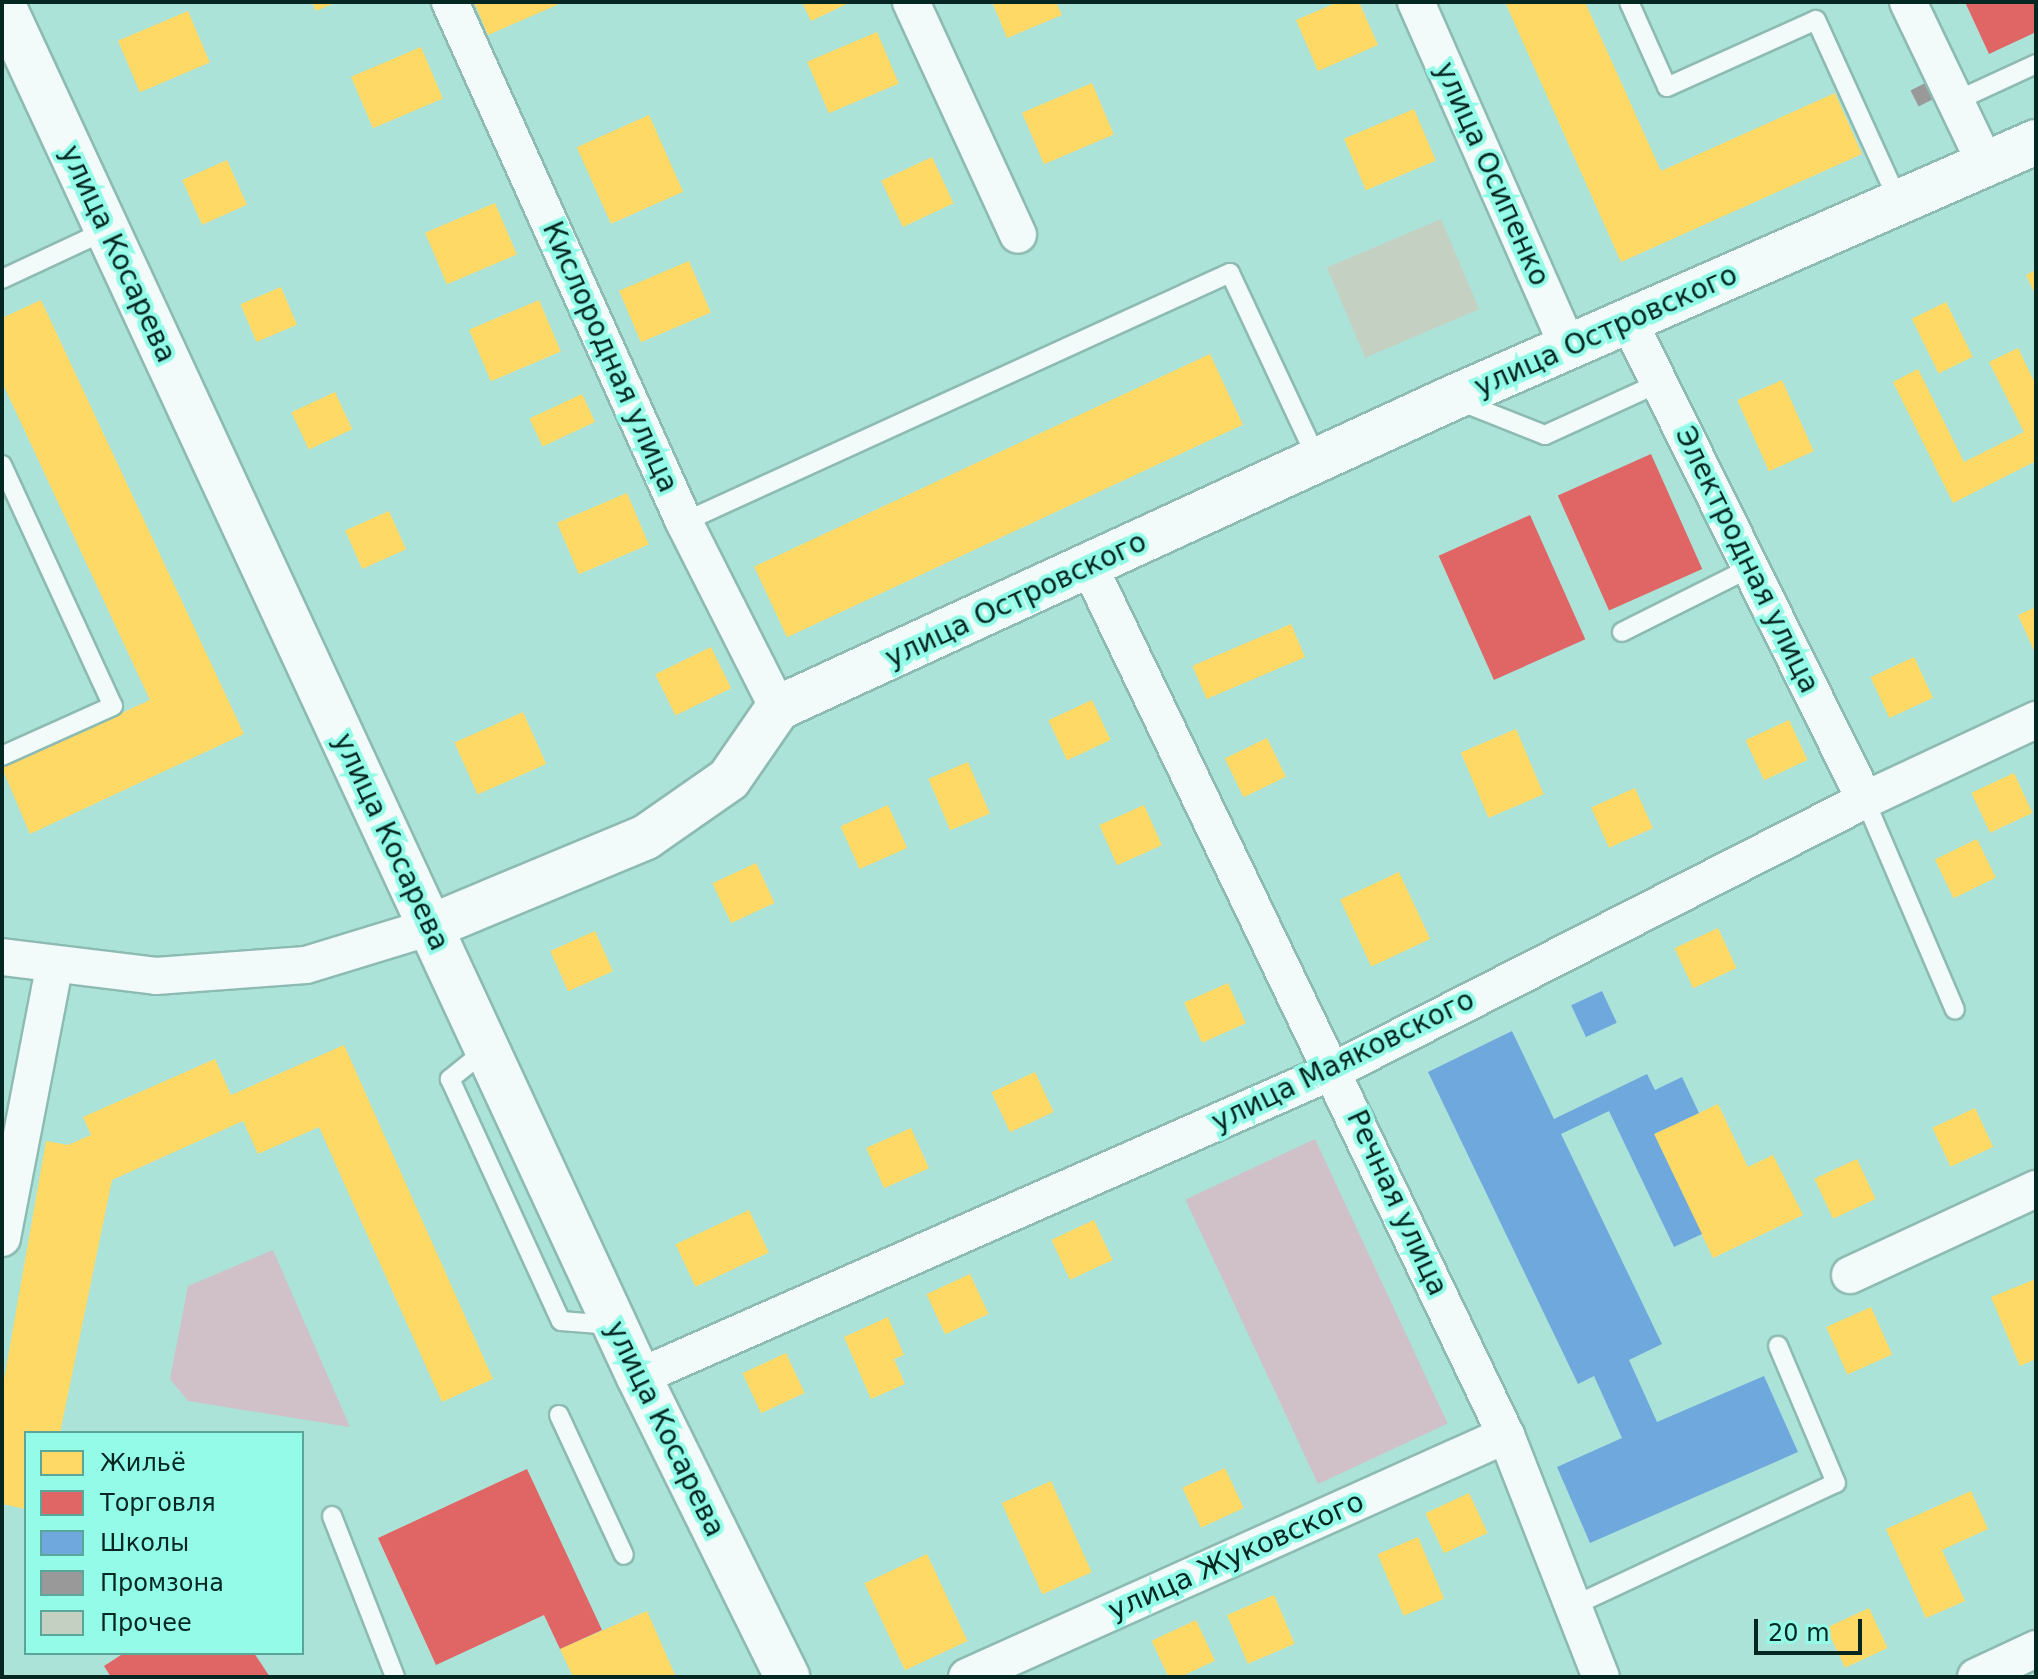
<!DOCTYPE html>
<html>
<head>
<meta charset="utf-8">
<style>
	body { margin:0 }
	#map { position:relative; width:2038px; height:1679px; overflow:hidden; background:#abe3d9; font-family:"DejaVu Sans",sans-serif }
	div>[style] { position:absolute }
	.green>* { inset:0; background:#d0c0c7; transform-origin:0 0 }
	.homes>* { inset:0; background:#ffd966; transform-origin:0 0 }
	.shops>* { inset:0; background:#e06666; transform-origin:0 0 }
	.schools>* { inset:0; background:#6fa8dc; transform-origin:0 0 }
	.industry>* { inset:0; background:#999; transform-origin:0 0 }
	.building>* { inset:0; background:#c4d1c2; transform-origin:0 0 }
	.roads { filter:drop-shadow(2px 0 #8dbbb3) drop-shadow(-2px 0 #8dbbb3) drop-shadow(0 2px #8dbbb3) drop-shadow(0 -2px #8dbbb3) }
	.service>* { height:18px; margin:-9px; padding:0 9px; transform-origin:9px; border-radius:9px; background:#f2fbf9 }
	.minor>* { height:36px; margin:-18px; padding:0 18px; transform-origin:18px; border-radius:18px; background:#f2fbf9 }
	.tertiary>* { height:44px; margin:-22px; padding:0 22px; transform-origin:22px; border-radius:22px; background:#f2fbf9 }
	span { translate:-50% -50%; white-space:nowrap; text-align:center; line-height:1.15; -webkit-text-stroke:8px #93fbe8; paint-order:stroke }
	.street-label { font-size:28px; color:#042722 }
	.frame { position:absolute; inset:0; border:4px solid #042722; pointer-events:none }
	.legend { position:absolute; left:24px; top:1431px; width:280px; height:224px; box-sizing:border-box; background:#93fbe8; border:2px solid #5aa699; margin:0; padding:10px 14px; list-style:none; font-size:24px; color:#042722 }
	.legend li { display:flex; align-items:center; gap:16px; height:40px }
	.legend b { width:40px; border:2px solid #5aa699 }
	.scale { position:absolute; left:1754px; top:1619px; width:108px; height:36px; box-sizing:border-box; border:4px solid #042722; border-top:0; padding-left:10px; font-size:24px; line-height:28px; white-space:nowrap; color:#042722; -webkit-text-stroke:6px #93fbe8; paint-order:stroke }
</style>
</head>
<body>
<div id="map">
	<div class="green">
		<div style="left:1315px;top:1139px;width:314px;height:143px;rotate:65deg"></div>
		<div style="clip-path:polygon(273px 1250px,350px 1427px,188px 1401px,170px 1379px,188px 1286px)"></div>
	</div>
	<div class="homes">
		<div style="clip-path:polygon(312px 2px,337px 2px,316px 11px)"></div>
		<div style="clip-path:polygon(474px 2px,556px 2px,557px 5px,488px 35px)"></div>
		<div style="clip-path:polygon(802px 2px,851px 2px,811px 21px)"></div>
		<div style="clip-path:polygon(1056px 2px,1062px 15px,1007px 38px,993px 4px)"></div>
		<div style="clip-path:polygon(1338px 2px,1359px 2px,1378px 45px,1318px 71px,1296px 20px)"></div>
		<div style="clip-path:polygon(1505px 2px,1585px 2px,1661px 171px,1835px 93px,1862px 154px,1621px 262px)"></div>
		<div style="left:188px;top:11px;width:56px;height:76px;rotate:67deg"></div>
		<div style="left:877px;top:32px;width:56px;height:76px;rotate:67deg"></div>
		<div style="left:421px;top:47px;width:56px;height:76px;rotate:67deg"></div>
		<div style="left:1092px;top:83px;width:56px;height:76px;rotate:67deg"></div>
		<div style="left:1414px;top:109px;width:56px;height:76px;rotate:67deg"></div>
		<div style="left:649px;top:115px;width:84px;height:79px;rotate:66deg"></div>
		<div style="left:932px;top:157px;width:51px;height:56px;rotate:65deg"></div>
		<div style="left:227px;top:160px;width:49px;height:49px;rotate:66deg"></div>
		<div style="left:495px;top:203px;width:56px;height:76px;rotate:67deg"></div>
		<div style="left:689px;top:261px;width:56px;height:76px;rotate:67deg"></div>
		<div style="clip-path:polygon(2036px 270px,2036px 296px,2026px 275px)"></div>
		<div style="left:281px;top:287px;width:41px;height:44px;rotate:67deg"></div>
		<div style="clip-path:polygon(41px 300px,244px 734px,30px 834px,2px 768px,150px 700px,2px 382px,2px 318px)"></div>
		<div style="left:539px;top:300px;width:56px;height:76px;rotate:67deg"></div>
		<div style="left:1946px;top:302px;width:61px;height:38px;rotate:64deg"></div>
		<div style="clip-path:polygon(2018px 348px,2036px 385px,2036px 461px,1953px 503px,1893px 382px,1918px 369px,1964px 462px,2024px 432px,1989px 362px)"></div>
		<div style="left:1210px;top:354px;width:78px;height:503px;rotate:65deg"></div>
		<div style="left:1782px;top:380px;width:78px;height:49px;rotate:66deg"></div>
		<div style="left:335px;top:392px;width:41px;height:48px;rotate:65deg"></div>
		<div style="left:582px;top:394px;width:31px;height:58px;rotate:65deg"></div>
		<div style="left:627px;top:493px;width:56px;height:76px;rotate:67deg"></div>
		<div style="left:389px;top:511px;width:42px;height:48px;rotate:66deg"></div>
		<div style="clip-path:polygon(2036px 607px,2036px 655px,2018px 615px)"></div>
		<div style="left:1291px;top:624px;width:36px;height:107px;rotate:67deg"></div>
		<div style="left:711px;top:647px;width:46px;height:62px;rotate:64deg"></div>
		<div style="left:1914px;top:657px;width:45px;height:48px;rotate:65deg"></div>
		<div style="left:1092px;top:700px;width:44px;height:48px;rotate:65deg"></div>
		<div style="left:523px;top:712px;width:57px;height:75px;rotate:66deg"></div>
		<div style="left:1789px;top:720px;width:44px;height:48px;rotate:65deg"></div>
		<div style="left:1516px;top:729px;width:71px;height:60px;rotate:67deg"></div>
		<div style="left:1267px;top:738px;width:43px;height:47px;rotate:64deg"></div>
		<div style="left:968px;top:762px;width:56px;height:43px;rotate:67deg"></div>
		<div style="left:2014px;top:773px;width:44px;height:47px;rotate:65deg"></div>
		<div style="left:1635px;top:788px;width:44px;height:48px;rotate:66deg"></div>
		<div style="left:888px;top:805px;width:47px;height:52px;rotate:66deg"></div>
		<div style="left:1144px;top:805px;width:44px;height:49px;rotate:66deg"></div>
		<div style="left:1977px;top:839px;width:43px;height:47px;rotate:64deg"></div>
		<div style="left:756px;top:863px;width:44px;height:48px;rotate:65deg"></div>
		<div style="left:1399px;top:872px;width:74px;height:65px;rotate:65deg"></div>
		<div style="left:1718px;top:928px;width:44px;height:48px;rotate:65deg"></div>
		<div style="left:595px;top:931px;width:44px;height:49px;rotate:66deg"></div>
		<div style="left:1228px;top:983px;width:44px;height:48px;rotate:66deg"></div>
		<div style="clip-path:polygon(344px 1045px,493px 1379px,442px 1402px,319px 1127px,258px 1154px,243px 1121px,112px 1180px,60px 1433px,26px 1433px,26px 1509px,2px 1504px,2px 1391px,46px 1141px,68px 1145px,91px 1135px,83px 1117px,215px 1059px,231px 1095px)"></div>
		<div style="left:1035px;top:1072px;width:44px;height:48px;rotate:65deg"></div>
		<div style="clip-path:polygon(1718px 1104px,1748px 1167px,1773px 1155px,1803px 1215px,1713px 1258px,1654px 1134px)"></div>
		<div style="left:1975px;top:1108px;width:43px;height:47px;rotate:65deg"></div>
		<div style="left:911px;top:1128px;width:44px;height:49px;rotate:66deg"></div>
		<div style="left:1857px;top:1159px;width:44px;height:47px;rotate:65deg"></div>
		<div style="left:749px;top:1210px;width:47px;height:81px;rotate:65deg"></div>
		<div style="left:1094px;top:1220px;width:44px;height:47px;rotate:65deg"></div>
		<div style="left:970px;top:1274px;width:44px;height:48px;rotate:65deg"></div>
		<div style="clip-path:polygon(2036px 1279px,2036px 1359px,2020px 1366px,1991px 1297px)"></div>
		<div style="left:1871px;top:1307px;width:52px;height:49px;rotate:66deg"></div>
		<div style="clip-path:polygon(888px 1317px,904px 1355px,894px 1359px,905px 1384px,871px 1399px,844px 1337px)"></div>
		<div style="left:786px;top:1353px;width:44px;height:48px;rotate:65deg"></div>
		<div style="left:1225px;top:1468px;width:44px;height:47px;rotate:65deg"></div>
		<div style="left:1051px;top:1481px;width:100px;height:54px;rotate:66deg"></div>
		<div style="clip-path:polygon(1971px 1491px,1988px 1529px,1942px 1550px,1965px 1601px,1926px 1618px,1886px 1529px)"></div>
		<div style="left:1469px;top:1493px;width:44px;height:48px;rotate:65deg"></div>
		<div style="left:1418px;top:1537px;width:67px;height:44px;rotate:67deg"></div>
		<div style="left:927px;top:1554px;width:96px;height:69px;rotate:65deg"></div>
		<div style="left:1274px;top:1595px;width:53px;height:51px;rotate:67deg"></div>
		<div style="left:1869px;top:1608px;width:44px;height:47px;rotate:65deg"></div>
		<div style="clip-path:polygon(647px 1611px,676px 1677px,573px 1677px,560px 1649px)"></div>
		<div style="left:1196px;top:1620px;width:45px;height:49px;rotate:65deg"></div>
	</div>
	<div class="shops">
		<div style="clip-path:polygon(1965px 2px,2036px 2px,2036px 32px,1989px 54px)"></div>
		<div style="left:1651px;top:454px;width:126px;height:102px;rotate:66deg"></div>
		<div style="left:1530px;top:515px;width:136px;height:100px;rotate:66deg"></div>
		<div style="clip-path:polygon(527px 1469px,602px 1630px,560px 1649px,544px 1615px,436px 1665px,378px 1538px)"></div>
		<div style="clip-path:polygon(124px 1653px,254px 1653px,270px 1677px,111px 1677px,104px 1666px)"></div>
	</div>
	<div class="schools">
		<div style="left:1602px;top:991px;width:35px;height:34px;rotate:65deg"></div>
		<div style="clip-path:polygon(1512px 1031px,1554px 1119px,1647px 1074px,1655px 1090px,1682px 1077px,1699px 1113px,1654px 1134px,1702px 1234px,1674px 1247px,1609px 1111px,1561px 1134px,1662px 1344px,1629px 1360px,1657px 1422px,1764px 1376px,1798px 1452px,1590px 1543px,1557px 1467px,1622px 1438px,1594px 1376px,1578px 1384px,1428px 1072px)"></div>
	</div>
	<div class="industry">
		<div style="left:1939px;top:76px;width:18px;height:32px;rotate:63deg"></div>
	</div>
	<div class="building">
		<div style="left:1441px;top:219px;width:98px;height:124px;rotate:67deg"></div>
	</div>
	<div class="roads">
		<div class="service">
			<div style="left:1629px;top:2px;width:93px;rotate:65.9deg"></div>
			<div style="left:1667px;top:87px;width:163px;rotate:-24.2deg"></div>
			<div style="left:1816px;top:20px;width:200px;rotate:65.5deg"></div>
			<div style="left:1956px;top:101px;width:88px;rotate:-24.8deg"></div>
			<div style="left:2px;top:279px;width:116px;rotate:-25deg"></div>
			<div style="left:1459px;top:401px;width:92px;rotate:21.6deg"></div>
			<div style="left:1545px;top:435px;width:125px;rotate:-24.5deg"></div>
			<div style="left:2px;top:465px;width:265px;rotate:65.3deg"></div>
			<div style="left:113px;top:706px;width:122px;rotate:155.8deg"></div>
			<div style="left:684px;top:522px;width:600px;rotate:-24.52deg"></div>
			<div style="left:1230px;top:273px;width:208px;rotate:64.9deg"></div>
			<div style="left:1622px;top:632px;width:143px;rotate:-26.6deg"></div>
			<div style="left:1865px;top:800px;width:228px;rotate:66.8deg"></div>
			<div style="left:487px;top:1049px;width:48px;rotate:141deg"></div>
			<div style="left:450px;top:1079px;width:266px;rotate:65.4deg"></div>
			<div style="left:561px;top:1321px;width:51px;rotate:4.5deg"></div>
			<div style="left:559px;top:1415px;width:154px;rotate:65.1deg"></div>
			<div style="left:332px;top:1516px;width:173px;rotate:68.6deg"></div>
			<div style="left:1573px;top:1606px;width:290px;rotate:-25.1deg"></div>
			<div style="left:1836px;top:1483px;width:149px;rotate:-112.9deg"></div>
		</div>
		<div class="minor">
			<div style="left:450px;top:2px;width:570px;rotate:65.77deg"></div>
			<div style="left:684px;top:522px;width:208px;rotate:63.2deg"></div>
			<div style="left:911px;top:2px;width:256px;rotate:65.3deg"></div>
			<div style="left:1416px;top:2px;width:377px;rotate:66.2deg"></div>
			<div style="left:1908px;top:2px;width:181px;rotate:64.4deg"></div>
			<div style="left:1628px;top:320px;width:535px;rotate:63.72deg"></div>
			<div style="left:1089px;top:566px;width:964px;rotate:64.37deg"></div>
			<div style="left:1506px;top:1435px;width:260px;rotate:68.6deg"></div>
			<div style="left:2px;top:957px;width:155px;rotate:7deg"></div>
			<div style="left:156px;top:976px;width:150px;rotate:-4.2deg"></div>
			<div style="left:306px;top:965px;width:130px;rotate:-17deg"></div>
			<div style="left:2px;top:1238px;width:276px;rotate:-79.1deg"></div>
			<div style="left:1850px;top:1275px;width:205px;rotate:-24.8deg"></div>
			<div style="left:639px;top:1377px;width:761px;rotate:-23.8deg"></div>
			<div style="left:1335px;top:1070px;width:595px;rotate:-27deg"></div>
			<div style="left:1865px;top:800px;width:189px;rotate:-25.1deg"></div>
			<div style="left:967px;top:1677px;width:591px;rotate:-24.18deg"></div>
			<div style="left:1976px;top:1677px;width:66px;rotate:-25deg"></div>
		</div>
		<div class="tertiary">
			<div style="left:2px;top:3px;width:1514px;rotate:65.13deg"></div>
			<div style="left:639px;top:1377px;width:335px;rotate:63.7deg"></div>
			<div style="left:430px;top:927px;width:234px;rotate:-22.6deg"></div>
			<div style="left:646px;top:837px;width:101px;rotate:-34.9deg"></div>
			<div style="left:729px;top:779px;width:86px;rotate:-55.4deg"></div>
			<div style="left:778px;top:708px;width:742px;rotate:-24.7deg"></div>
			<div style="left:1452px;top:398px;width:638px;rotate:-23.67deg"></div>
		</div>
	</div>
	<div class="street-label">
		<span style="left:1492px;top:174px;rotate:66deg">улица Осипенко</span>
		<span style="left:118px;top:254px;rotate:65deg">улица Косарева</span>
		<span style="left:1606px;top:331px;rotate:-24deg">улица Островского</span>
		<span style="left:610px;top:357px;rotate:66deg">Кислородная улица</span>
		<span style="left:1747px;top:560px;rotate:64deg">Электродная улица</span>
		<span style="left:1016px;top:600px;rotate:-25deg">улица Островского</span>
		<span style="left:391px;top:842px;rotate:65deg">улица Косарева</span>
		<span style="left:1343px;top:1061px;rotate:-26deg">улица Маяковского</span>
		<span style="left:1397px;top:1203px;rotate:65deg">Речная улица</span>
		<span style="left:665px;top:1429px;rotate:64deg">улица Косарева</span>
		<span style="left:1236px;top:1556px;rotate:-24deg">улица Жуковского</span>
	</div>
	<div class="frame"></div>
	<ul class="legend">
	<li><b style="height:22px;background:#ffd966"></b>Жильё</li>
	<li><b style="height:22px;background:#e06666"></b>Торговля</li>
	<li><b style="height:22px;background:#6fa8dc"></b>Школы</li>
	<li><b style="height:22px;background:#999"></b>Промзона</li>
	<li><b style="height:22px;background:#c4d1c2"></b>Прочее</li>
	</ul>
	<div class="scale">20 m</div>
</div>
</body>
</html>
